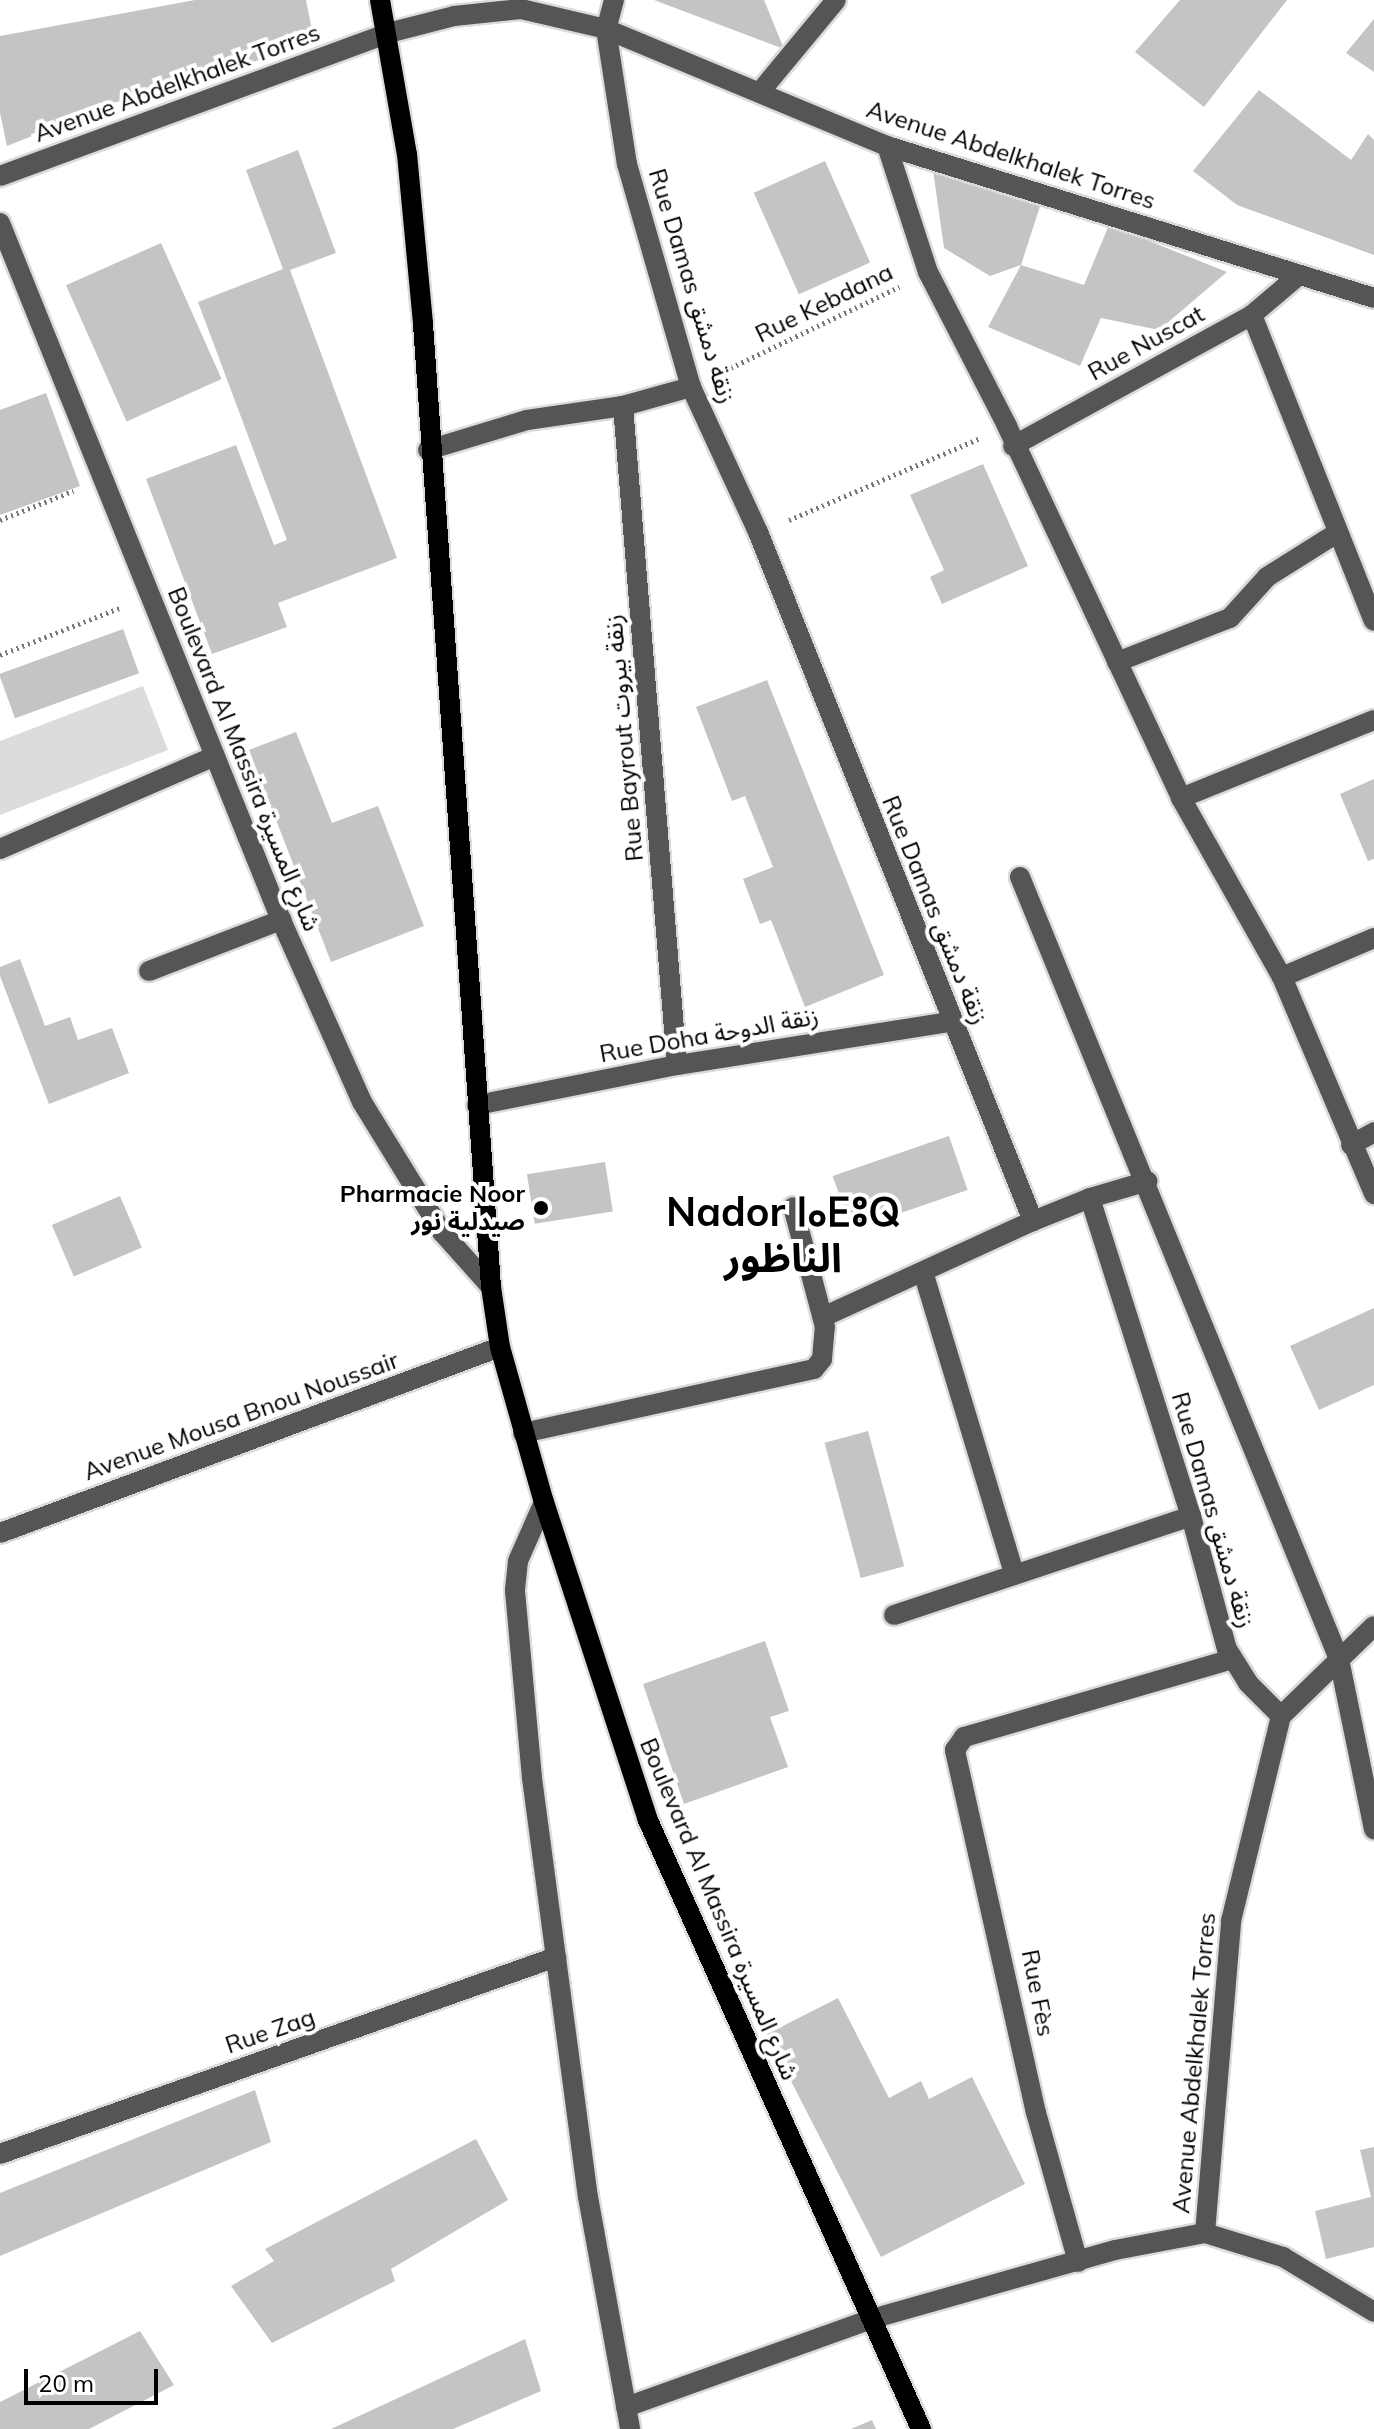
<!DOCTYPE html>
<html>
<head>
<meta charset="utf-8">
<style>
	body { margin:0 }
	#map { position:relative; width:1374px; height:2429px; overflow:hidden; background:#fff; font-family:Mulish,"Noto Sans Arabic","Noto Sans Tifinagh",sans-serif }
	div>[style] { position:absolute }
	.green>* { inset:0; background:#dcdcdc }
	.building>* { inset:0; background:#c4c4c4; transform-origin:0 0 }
	.path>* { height:5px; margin-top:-2.5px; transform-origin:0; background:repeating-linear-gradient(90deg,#777 0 2px,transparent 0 6px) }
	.roads { filter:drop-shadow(2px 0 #dbdbdb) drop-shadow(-2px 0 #dbdbdb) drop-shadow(0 2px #dbdbdb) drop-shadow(0 -2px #dbdbdb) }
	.minor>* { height:20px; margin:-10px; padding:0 10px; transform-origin:10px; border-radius:10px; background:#555 }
	.major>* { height:20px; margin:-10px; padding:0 10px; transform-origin:10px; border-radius:10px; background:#000 }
	.dots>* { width:22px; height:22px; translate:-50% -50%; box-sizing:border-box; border:4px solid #fff; border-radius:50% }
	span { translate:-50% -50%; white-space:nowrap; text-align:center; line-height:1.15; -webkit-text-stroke:8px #fff; paint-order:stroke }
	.street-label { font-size:24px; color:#000 }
	.poi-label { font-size:24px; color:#000; font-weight:700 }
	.right { translate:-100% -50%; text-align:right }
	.town-label { font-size:40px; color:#000; font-weight:700 }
	.scale { position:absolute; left:24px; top:2369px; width:134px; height:36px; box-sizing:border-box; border:4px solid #000; border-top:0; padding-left:10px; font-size:24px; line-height:28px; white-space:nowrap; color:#000; -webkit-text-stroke:6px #fff; paint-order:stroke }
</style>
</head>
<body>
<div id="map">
	<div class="green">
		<div style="clip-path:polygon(143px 686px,168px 750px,0 815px,0 741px)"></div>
	</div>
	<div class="building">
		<div style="clip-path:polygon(195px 0,306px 0,314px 40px,192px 84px,115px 103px,7px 146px,0 113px,0 36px)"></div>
		<div style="clip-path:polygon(654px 0,764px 0,784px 49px)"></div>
		<div style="clip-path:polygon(1180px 0,1287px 0,1204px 107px,1135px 52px)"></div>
		<div style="clip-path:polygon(1374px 19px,1374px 72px,1346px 53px)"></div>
		<div style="clip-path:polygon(1259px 90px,1351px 160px,1368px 134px,1374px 140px,1374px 255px,1237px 205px,1193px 171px)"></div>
		<div style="clip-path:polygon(298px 150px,336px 253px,290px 270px,397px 558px,278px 603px,287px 627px,212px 654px,146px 479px,236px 445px,274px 545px,287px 540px,198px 302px,283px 269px,246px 170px)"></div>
		<div style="left:825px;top:161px;width:111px;height:78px;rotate:66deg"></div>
		<div style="clip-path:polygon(933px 170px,1043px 197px,1021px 265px,990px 276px,944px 248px)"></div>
		<div style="clip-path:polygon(1109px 225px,1227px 272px,1159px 330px,1101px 318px,1080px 366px,988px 327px,1021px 265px,1084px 285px)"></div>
		<div style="left:161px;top:243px;width:149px;height:104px;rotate:66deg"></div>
		<div style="clip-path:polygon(46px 393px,80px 486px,0 515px,0 410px)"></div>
		<div style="clip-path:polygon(983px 464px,1028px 566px,942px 604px,930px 577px,944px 570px,910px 495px)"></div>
		<div style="left:123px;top:629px;width:47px;height:132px;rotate:70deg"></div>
		<div style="clip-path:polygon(767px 680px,884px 975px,805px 1007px,771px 920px,760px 924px,743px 879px,773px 867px,745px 796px,732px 801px,696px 707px)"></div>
		<div style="clip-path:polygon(296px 732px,332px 823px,378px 806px,424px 926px,331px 962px,249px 750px)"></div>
		<div style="clip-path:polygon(1374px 779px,1374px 859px,1368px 861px,1340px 794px)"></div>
		<div style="clip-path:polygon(20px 959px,45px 1026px,70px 1017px,78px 1040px,112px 1028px,129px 1073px,49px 1104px,0 976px,0 967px)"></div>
		<div style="left:949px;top:1136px;width:57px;height:123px;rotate:71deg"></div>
		<div style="left:605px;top:1162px;width:50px;height:79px;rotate:81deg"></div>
		<div style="left:120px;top:1196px;width:56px;height:74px;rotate:67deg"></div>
		<div style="clip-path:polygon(1374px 1308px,1374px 1385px,1319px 1410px,1290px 1346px)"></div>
		<div style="left:868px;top:1431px;width:140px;height:45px;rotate:75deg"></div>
		<div style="clip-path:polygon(765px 1641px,789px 1711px,770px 1717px,788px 1767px,684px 1804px,643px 1684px)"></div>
		<div style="clip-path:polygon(838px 1998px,889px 2098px,921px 2081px,929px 2099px,972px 2077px,1025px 2184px,881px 2257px,767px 2034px)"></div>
		<div style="clip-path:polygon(255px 2090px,271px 2142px,0 2256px,0 2193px)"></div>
		<div style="clip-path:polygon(476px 2139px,508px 2200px,391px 2269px,395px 2281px,272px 2343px,231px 2286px,274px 2261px,265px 2249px)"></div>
		<div style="clip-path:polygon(1374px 2147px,1374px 2247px,1326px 2259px,1315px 2211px,1371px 2197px,1360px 2150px)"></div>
		<div style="clip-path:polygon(140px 2331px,174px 2385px,89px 2429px,0 2429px,0 2402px)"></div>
		<div style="clip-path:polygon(525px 2339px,541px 2391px,453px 2429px,331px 2429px)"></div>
		<div style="clip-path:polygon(872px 2420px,876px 2429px,851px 2429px)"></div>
	</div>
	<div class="path">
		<div style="left:720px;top:373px;width:199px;rotate:-25.7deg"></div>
		<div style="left:0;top:520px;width:79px;rotate:-21.7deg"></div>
		<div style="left:789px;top:520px;width:206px;rotate:-23.2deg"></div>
		<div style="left:0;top:655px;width:131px;rotate:-21.5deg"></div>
	</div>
	<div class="roads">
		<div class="minor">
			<div style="left:614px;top:0;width:30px;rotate:105deg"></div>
			<div style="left:606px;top:29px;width:137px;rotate:81.2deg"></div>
			<div style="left:627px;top:164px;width:232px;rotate:74deg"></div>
			<div style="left:691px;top:387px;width:160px;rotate:65.2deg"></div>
			<div style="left:758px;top:532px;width:742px;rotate:68.24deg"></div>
			<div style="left:1033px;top:1221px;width:61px;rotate:-22deg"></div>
			<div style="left:1090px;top:1198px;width:334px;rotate:72.4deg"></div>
			<div style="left:1191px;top:1516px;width:138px;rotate:74.9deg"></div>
			<div style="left:1227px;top:1649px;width:40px;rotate:58deg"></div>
			<div style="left:1248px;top:1683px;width:47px;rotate:45deg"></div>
			<div style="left:760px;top:92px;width:119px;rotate:-50.4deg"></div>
			<div style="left:887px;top:146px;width:133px;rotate:72deg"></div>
			<div style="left:928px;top:272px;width:173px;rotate:62.8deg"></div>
			<div style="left:1007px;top:426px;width:411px;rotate:64.9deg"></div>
			<div style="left:1181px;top:798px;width:206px;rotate:60.6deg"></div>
			<div style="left:1282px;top:977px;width:236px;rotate:67deg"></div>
			<div style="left:0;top:176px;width:414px;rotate:-20.2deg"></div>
			<div style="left:388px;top:33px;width:68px;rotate:-14.4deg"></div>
			<div style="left:454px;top:16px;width:67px;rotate:-6deg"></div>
			<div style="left:521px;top:9px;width:87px;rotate:13.2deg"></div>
			<div style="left:606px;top:29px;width:304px;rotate:22.6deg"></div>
			<div style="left:887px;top:146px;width:510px;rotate:17.33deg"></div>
			<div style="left:0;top:223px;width:752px;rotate:68.04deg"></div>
			<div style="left:281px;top:920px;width:199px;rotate:66deg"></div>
			<div style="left:362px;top:1102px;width:153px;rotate:58.4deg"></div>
			<div style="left:442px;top:1232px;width:74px;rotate:48.3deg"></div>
			<div style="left:1252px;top:315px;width:329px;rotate:68.3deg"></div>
			<div style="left:623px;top:406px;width:661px;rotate:85.32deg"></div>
			<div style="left:1013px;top:446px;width:273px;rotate:-28.7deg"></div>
			<div style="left:1252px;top:315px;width:60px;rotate:-40.3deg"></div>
			<div style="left:428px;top:450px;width:103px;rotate:-16.9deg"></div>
			<div style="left:527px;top:420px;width:97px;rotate:-8.3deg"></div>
			<div style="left:623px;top:406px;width:71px;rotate:-15.6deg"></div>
			<div style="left:1117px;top:662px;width:121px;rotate:-21.3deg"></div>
			<div style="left:1230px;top:618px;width:55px;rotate:-47.9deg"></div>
			<div style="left:1267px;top:577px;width:83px;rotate:-32.2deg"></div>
			<div style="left:1181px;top:798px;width:208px;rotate:-22deg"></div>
			<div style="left:0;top:849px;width:234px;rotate:-23.4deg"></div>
			<div style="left:1020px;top:877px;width:845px;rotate:67.81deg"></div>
			<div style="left:1339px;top:1659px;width:174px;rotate:78.4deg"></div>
			<div style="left:149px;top:971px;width:142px;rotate:-21.1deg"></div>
			<div style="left:1282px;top:977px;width:100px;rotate:-23deg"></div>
			<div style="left:477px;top:1105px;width:204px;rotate:-11.3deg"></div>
			<div style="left:677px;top:1065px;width:276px;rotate:-9deg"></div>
			<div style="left:1351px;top:1145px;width:26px;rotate:-29deg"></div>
			<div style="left:1090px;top:1198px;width:60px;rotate:-16.3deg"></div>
			<div style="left:924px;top:1275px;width:311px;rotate:73.2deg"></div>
			<div style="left:823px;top:1317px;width:231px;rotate:-24.6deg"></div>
			<div style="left:523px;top:1433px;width:298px;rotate:-12.4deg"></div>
			<div style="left:814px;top:1369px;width:13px;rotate:-51deg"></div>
			<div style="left:822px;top:1359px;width:32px;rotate:-85deg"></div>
			<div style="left:825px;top:1327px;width:124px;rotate:-104.9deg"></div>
			<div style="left:544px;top:1502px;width:64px;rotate:113.8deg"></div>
			<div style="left:518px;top:1561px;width:30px;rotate:96deg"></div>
			<div style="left:515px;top:1591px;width:188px;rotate:84.8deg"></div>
			<div style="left:532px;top:1778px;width:423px;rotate:82.4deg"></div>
			<div style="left:588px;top:2197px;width:236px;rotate:79.7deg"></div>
			<div style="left:0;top:1533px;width:533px;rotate:-20.41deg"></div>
			<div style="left:894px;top:1615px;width:313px;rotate:-18.4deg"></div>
			<div style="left:0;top:2154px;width:590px;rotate:-19.51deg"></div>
			<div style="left:1205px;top:2233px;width:313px;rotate:-85.2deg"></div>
			<div style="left:1231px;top:1921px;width:211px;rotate:-76.3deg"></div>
			<div style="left:1281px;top:1716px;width:129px;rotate:-44.1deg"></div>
			<div style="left:1078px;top:2262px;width:155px;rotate:-105.7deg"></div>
			<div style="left:1036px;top:2113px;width:372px;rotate:-102.6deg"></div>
			<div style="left:955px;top:1750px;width:16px;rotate:-55deg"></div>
			<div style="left:964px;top:1737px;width:279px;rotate:-16.2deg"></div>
			<div style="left:626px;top:2407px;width:264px;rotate:-19.7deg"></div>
			<div style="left:875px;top:2318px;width:249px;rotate:-15.8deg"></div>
			<div style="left:1115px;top:2250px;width:92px;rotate:-10.7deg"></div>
			<div style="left:1205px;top:2233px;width:82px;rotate:17.1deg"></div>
			<div style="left:1283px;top:2257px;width:106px;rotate:31.1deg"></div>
		</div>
		<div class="major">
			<div style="left:380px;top:0;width:156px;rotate:80.1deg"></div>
			<div style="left:407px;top:154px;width:171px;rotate:84.6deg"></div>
			<div style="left:423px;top:324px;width:965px;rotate:85.96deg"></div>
			<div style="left:491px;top:1287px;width:61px;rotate:81.5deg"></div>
			<div style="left:500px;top:1347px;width:161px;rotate:74.2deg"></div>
			<div style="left:544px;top:1502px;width:332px;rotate:71.9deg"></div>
			<div style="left:647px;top:1818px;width:670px;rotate:65.85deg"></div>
		</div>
	</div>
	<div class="dots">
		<div style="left:541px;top:1208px;background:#000"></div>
	</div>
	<div class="street-label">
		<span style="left:177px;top:83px;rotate:-20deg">Avenue Abdelkhalek Torres</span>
		<span style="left:1011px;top:155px;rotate:18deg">Avenue Abdelkhalek Torres</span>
		<span style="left:692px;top:286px;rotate:73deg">Rue Damas زنقة دمشق</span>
		<span style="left:824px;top:303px;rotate:-26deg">Rue Kebdana</span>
		<span style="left:1146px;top:343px;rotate:-29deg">Rue Nuscat</span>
		<span style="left:624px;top:738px;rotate:-95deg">Rue Bayrout زنقة بيروت</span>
		<span style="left:244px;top:759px;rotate:68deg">Boulevard Al Massira شارع المسيرة</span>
		<span style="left:935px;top:910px;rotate:68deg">Rue Damas زنقة دمشق</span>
		<span style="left:709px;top:1035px;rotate:-10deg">Rue Doha زنقة الدوحة</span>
		<span style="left:241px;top:1416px;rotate:-20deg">Avenue Mousa Bnou Noussair</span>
		<span style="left:1213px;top:1510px;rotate:74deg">Rue Damas زنقة دمشق</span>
		<span style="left:719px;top:1909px;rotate:67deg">Boulevard Al Massira شارع المسيرة</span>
		<span style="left:1038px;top:1993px;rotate:79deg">Rue Fès</span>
		<span style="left:270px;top:2031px;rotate:-19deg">Rue Zag</span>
		<span style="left:1194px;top:2063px;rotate:-85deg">Avenue Abdelkhalek Torres</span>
	</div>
	<div class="poi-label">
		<span class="right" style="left:525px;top:1208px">Pharmacie Noor<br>صيدلية نور</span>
	</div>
	<div class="town-label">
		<span style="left:783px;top:1234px">Nador ⵏⴰⴹⵓⵕ<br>الناظور</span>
	</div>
	<div class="scale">20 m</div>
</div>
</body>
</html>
